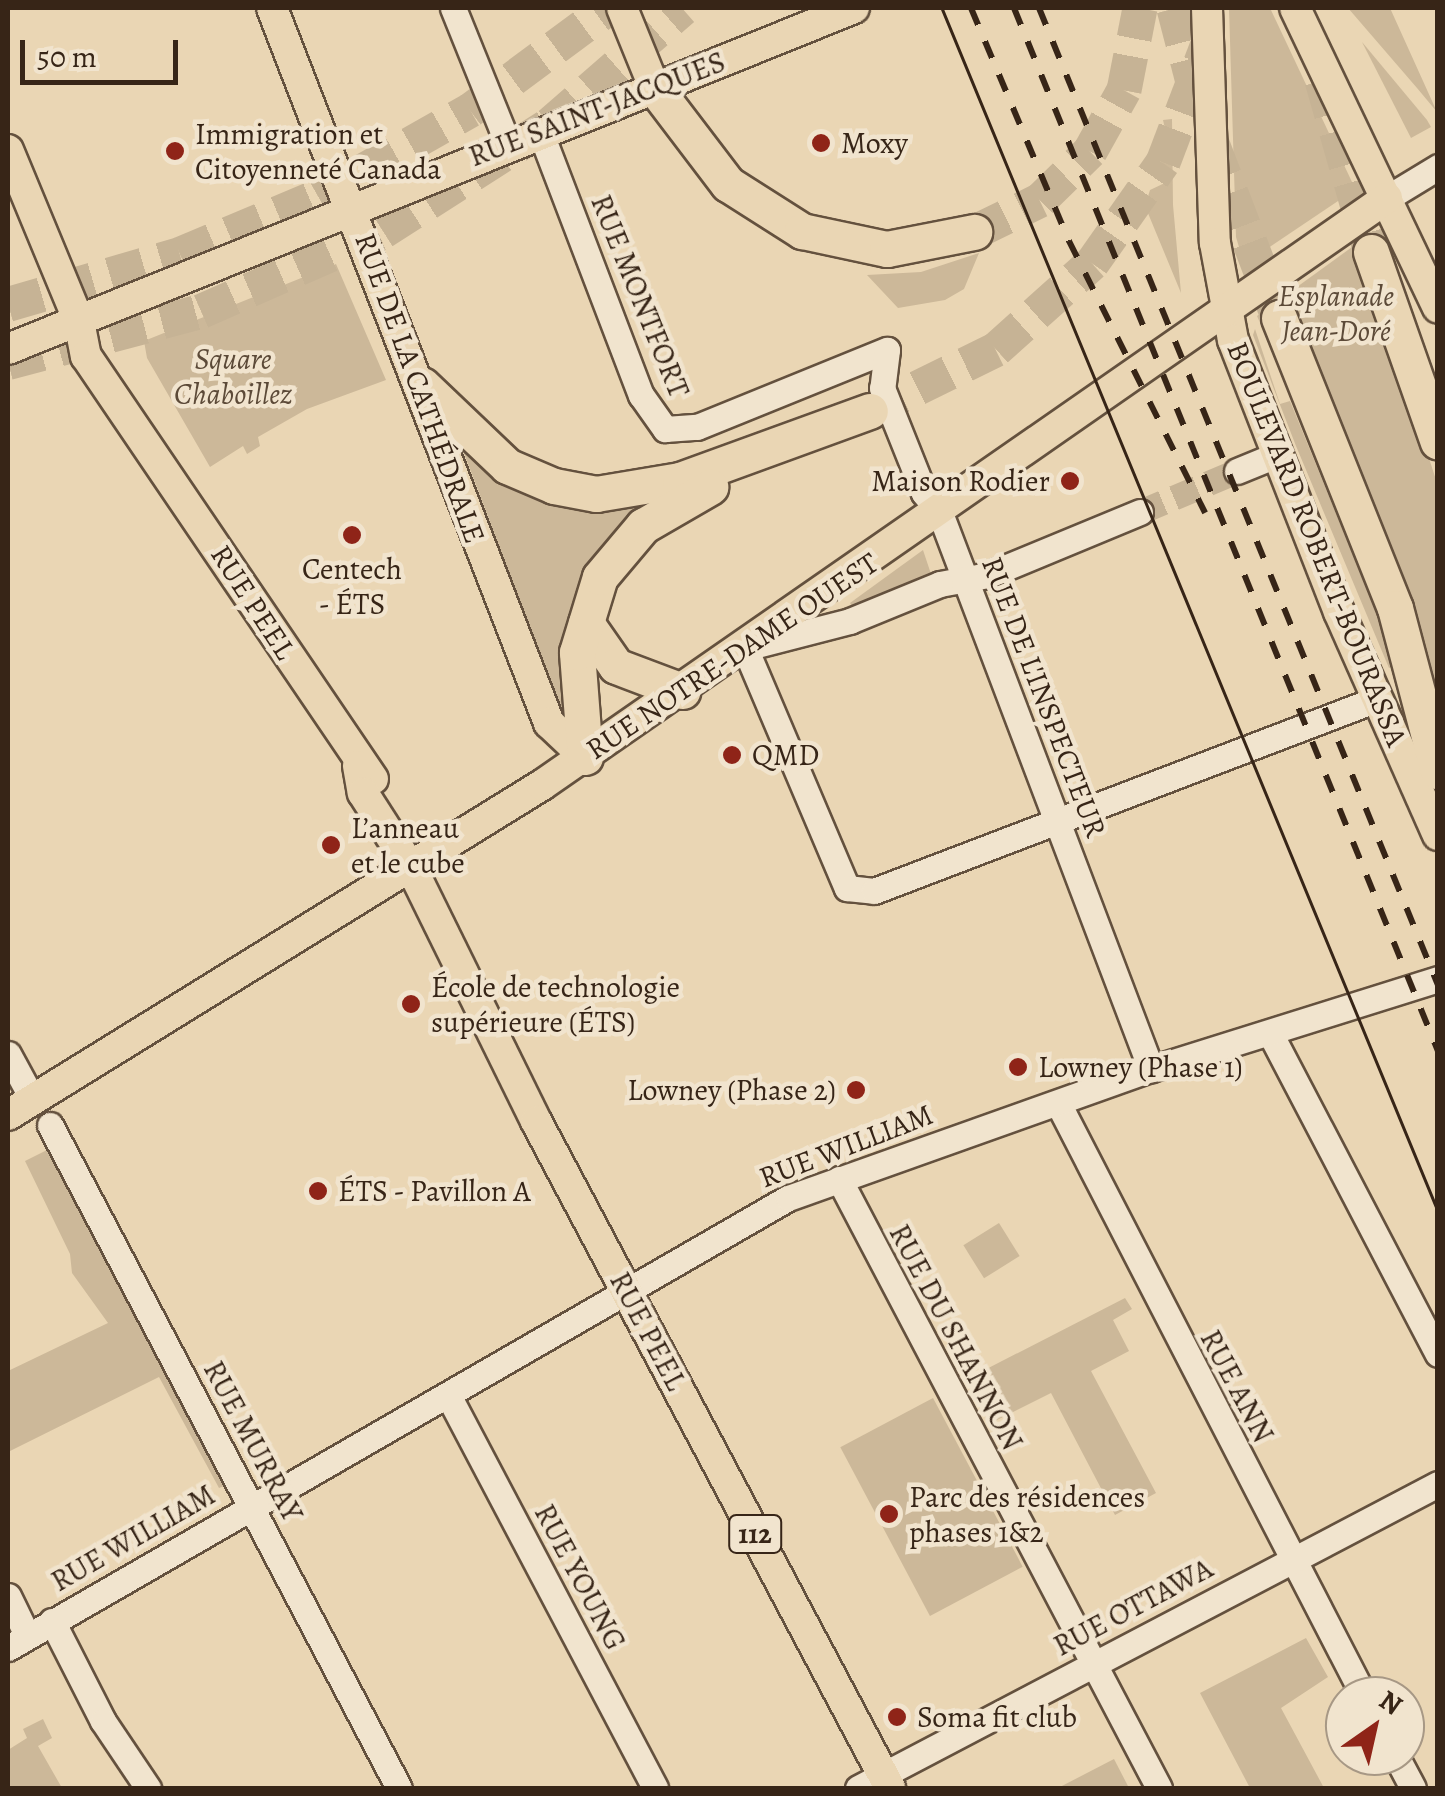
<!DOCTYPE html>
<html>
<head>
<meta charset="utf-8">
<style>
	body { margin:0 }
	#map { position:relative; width:1445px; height:1796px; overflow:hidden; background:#ead6b4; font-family:Alegreya,serif }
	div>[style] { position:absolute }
	.green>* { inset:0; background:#ccb899; transform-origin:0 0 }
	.minor-tunnel>* { height:25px; margin-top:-12.5px; transform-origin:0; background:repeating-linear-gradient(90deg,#c6b395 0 25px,transparent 0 37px) }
	.highway-tunnel>* { height:35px; margin-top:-17.5px; transform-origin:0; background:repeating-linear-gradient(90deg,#c6b395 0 35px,transparent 0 53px) }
	.roads { filter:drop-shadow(2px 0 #64513e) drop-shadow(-2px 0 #64513e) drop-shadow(0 2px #64513e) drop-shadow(0 -2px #64513e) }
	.minor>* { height:25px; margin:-12.5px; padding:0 12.5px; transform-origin:12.5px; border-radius:12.5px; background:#f1e4ce }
	.major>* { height:30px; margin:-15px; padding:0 15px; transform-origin:15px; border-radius:15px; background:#ead6b4 }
	.highway>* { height:35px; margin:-17.5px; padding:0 17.5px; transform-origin:17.5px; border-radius:17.5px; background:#ead6b4 }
	.tram>* { height:2.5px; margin:-1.25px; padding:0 1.25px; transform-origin:1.25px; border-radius:1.25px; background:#372517 }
	.rail>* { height:6px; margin-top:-3px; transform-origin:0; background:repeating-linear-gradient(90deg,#372517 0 18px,transparent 0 36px) }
	.dots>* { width:28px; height:28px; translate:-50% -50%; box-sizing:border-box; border:5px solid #f1e4ce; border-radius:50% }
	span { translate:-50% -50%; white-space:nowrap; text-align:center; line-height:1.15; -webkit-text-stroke:9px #f1e4ce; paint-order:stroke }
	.shield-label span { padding:2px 8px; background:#f1e4ce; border:2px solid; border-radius:8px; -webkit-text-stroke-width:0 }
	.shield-label { font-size:28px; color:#372517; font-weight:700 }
	.street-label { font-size:30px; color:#372517 }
	.poi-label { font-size:30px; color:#372517 }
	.left { translate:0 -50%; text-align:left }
	.right { translate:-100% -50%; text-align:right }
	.park-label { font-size:30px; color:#5c4a38; font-style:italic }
	.frame { position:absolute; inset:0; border:10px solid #372517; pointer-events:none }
	.north { position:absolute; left:1325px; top:1676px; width:100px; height:100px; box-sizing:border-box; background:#f1e4ce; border:2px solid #a79885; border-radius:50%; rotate:34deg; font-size:28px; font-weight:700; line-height:40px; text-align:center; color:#372517 }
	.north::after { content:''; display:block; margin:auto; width:35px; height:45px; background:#8f2418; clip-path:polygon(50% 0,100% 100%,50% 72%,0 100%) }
	.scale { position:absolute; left:20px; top:40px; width:158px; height:45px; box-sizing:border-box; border:5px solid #372517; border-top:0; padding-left:12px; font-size:30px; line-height:35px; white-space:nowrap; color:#372517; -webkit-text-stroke:8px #f1e4ce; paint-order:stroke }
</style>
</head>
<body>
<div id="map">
	<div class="green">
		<div style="clip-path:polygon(1229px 8px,1270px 8px,1352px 182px,1344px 197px,1252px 259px,1241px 254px,1236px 237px)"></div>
		<div style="clip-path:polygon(1348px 8px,1390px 8px,1437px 112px,1417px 88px)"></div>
		<div style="clip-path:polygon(1362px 42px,1427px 120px,1431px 127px,1411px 138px)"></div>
		<div style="clip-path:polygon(1172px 119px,1173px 205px,1181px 293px,1145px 206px,1150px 190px,1169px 181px,1159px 156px,1167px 138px,1163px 120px)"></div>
		<div style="clip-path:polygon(1359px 242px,1437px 483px,1437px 722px,1257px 316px)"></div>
		<div style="clip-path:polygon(979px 253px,964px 289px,945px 300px,898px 308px,867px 275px,921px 272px)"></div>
		<div style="clip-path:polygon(336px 264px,386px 380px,307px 409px,258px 437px,260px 446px,247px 454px,243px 446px,210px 467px,147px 358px,144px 341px)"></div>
		<div style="clip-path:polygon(1255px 329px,1280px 404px,1290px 401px,1373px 604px,1395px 665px,1389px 668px,1296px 446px,1253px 335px)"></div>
		<div style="clip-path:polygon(462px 448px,489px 472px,550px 501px,642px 509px,612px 535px,576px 592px,563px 650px,570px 708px,562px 712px)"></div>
		<div style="clip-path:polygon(923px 550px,931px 574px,853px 608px,850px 603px)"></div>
		<div style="clip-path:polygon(47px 1150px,224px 1486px,219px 1488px,159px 1377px,8px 1452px,8px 1371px,108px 1323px,72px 1273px,70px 1254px,25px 1161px)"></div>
		<div style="left:999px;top:1223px;width:39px;height:42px;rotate:58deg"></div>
		<div style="clip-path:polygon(1125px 1298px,1132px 1309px,1113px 1320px,1129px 1351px,1091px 1371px,1156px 1493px,1115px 1515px,1051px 1393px,993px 1422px,969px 1378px)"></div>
		<div style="left:933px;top:1398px;width:191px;height:105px;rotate:62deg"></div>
		<div style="clip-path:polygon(1306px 1638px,1328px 1677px,1281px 1708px,1324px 1788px,1250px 1788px,1200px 1693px)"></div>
		<div style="clip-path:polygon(43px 1719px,52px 1738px,38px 1746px,62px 1788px,8px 1788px,8px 1750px,27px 1738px,23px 1729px)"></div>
		<div style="clip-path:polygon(1114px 1759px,1129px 1788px,1058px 1788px)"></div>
	</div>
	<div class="minor-tunnel">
		<div style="left:1140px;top:512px;width:105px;rotate:-22.9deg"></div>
	</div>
	<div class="highway-tunnel">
		<div style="left:1174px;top:8px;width:84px;rotate:75.5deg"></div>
		<div style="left:1322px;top:80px;width:179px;rotate:74.1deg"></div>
		<div style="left:1212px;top:143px;width:187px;rotate:69.1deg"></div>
		<div style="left:974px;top:232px;width:73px;rotate:-25.9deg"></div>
		<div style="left:1040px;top:200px;width:70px;rotate:-44.4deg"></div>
		<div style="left:1090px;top:151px;width:70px;rotate:-60.9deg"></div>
		<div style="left:1124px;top:90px;width:84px;rotate:-79deg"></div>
		<div style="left:8px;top:304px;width:179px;rotate:-16.2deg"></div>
		<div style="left:180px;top:254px;width:150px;rotate:-22.8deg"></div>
		<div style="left:318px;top:196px;width:175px;rotate:-29.5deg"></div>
		<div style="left:470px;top:110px;width:172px;rotate:-36.5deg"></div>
		<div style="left:8px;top:362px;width:200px;rotate:-14.8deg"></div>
		<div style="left:201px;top:311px;width:199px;rotate:-23.7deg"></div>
		<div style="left:383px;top:231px;width:198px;rotate:-32.6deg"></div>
		<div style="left:550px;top:124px;width:176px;rotate:-41.1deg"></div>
		<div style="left:870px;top:411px;width:140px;rotate:-26.2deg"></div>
		<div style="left:996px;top:349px;width:129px;rotate:-41.9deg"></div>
		<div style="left:1092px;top:263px;width:123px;rotate:-54.9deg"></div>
		<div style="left:1163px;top:162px;width:129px;rotate:-69.2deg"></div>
	</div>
	<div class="roads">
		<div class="minor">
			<div style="left:453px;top:8px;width:147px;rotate:68deg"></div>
			<div style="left:540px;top:131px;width:283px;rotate:69.1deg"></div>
			<div style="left:641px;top:395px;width:42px;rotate:54.8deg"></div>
			<div style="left:665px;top:429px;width:32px;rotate:-4deg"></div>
			<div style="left:697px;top:427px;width:205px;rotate:-22.1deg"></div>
			<div style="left:887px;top:350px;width:38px;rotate:97deg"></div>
			<div style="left:882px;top:388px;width:113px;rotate:68.2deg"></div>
			<div style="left:924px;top:493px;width:26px;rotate:51deg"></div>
			<div style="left:940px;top:513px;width:595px;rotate:69.22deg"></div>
			<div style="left:1387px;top:198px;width:60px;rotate:-31.3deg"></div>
			<div style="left:1237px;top:471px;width:42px;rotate:-22.3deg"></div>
			<div style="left:1140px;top:512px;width:165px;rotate:157.5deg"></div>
			<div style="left:988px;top:575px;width:49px;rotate:169.4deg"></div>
			<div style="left:940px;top:584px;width:97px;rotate:157.7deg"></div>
			<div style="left:850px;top:621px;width:108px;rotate:165.6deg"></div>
			<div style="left:745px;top:648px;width:261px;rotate:67deg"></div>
			<div style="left:847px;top:888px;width:27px;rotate:6deg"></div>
			<div style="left:874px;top:891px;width:538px;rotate:-20.89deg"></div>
			<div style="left:1270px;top:1033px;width:362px;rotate:62.4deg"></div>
			<div style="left:8px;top:1054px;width:52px;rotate:61.5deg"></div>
			<div style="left:1058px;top:1103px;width:667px;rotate:62.71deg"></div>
			<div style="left:50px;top:1125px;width:749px;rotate:62.24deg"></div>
			<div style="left:839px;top:1179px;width:688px;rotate:62.28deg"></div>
			<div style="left:448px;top:1395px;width:444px;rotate:62.2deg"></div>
			<div style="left:8px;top:1596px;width:43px;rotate:64deg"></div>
			<div style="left:52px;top:1621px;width:112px;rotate:63deg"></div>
			<div style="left:103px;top:1721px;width:81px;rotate:56.1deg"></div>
			<div style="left:8px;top:1648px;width:900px;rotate:-29.98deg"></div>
			<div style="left:788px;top:1198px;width:385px;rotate:-19.6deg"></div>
			<div style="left:1151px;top:1069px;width:301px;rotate:-17.4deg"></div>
			<div style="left:1396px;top:1756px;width:36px;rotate:62deg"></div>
			<div style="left:858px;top:1788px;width:655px;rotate:-27.66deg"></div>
		</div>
		<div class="major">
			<div style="left:272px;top:8px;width:767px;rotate:68.82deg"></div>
			<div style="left:549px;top:723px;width:50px;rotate:43.4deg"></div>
			<div style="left:622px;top:8px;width:85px;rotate:67.9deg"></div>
			<div style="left:1207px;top:8px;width:235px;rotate:88.1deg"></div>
			<div style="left:1215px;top:243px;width:99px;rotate:79.5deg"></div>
			<div style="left:1233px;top:340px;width:292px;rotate:68.7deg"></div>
			<div style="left:1339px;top:612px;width:244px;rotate:66.1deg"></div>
			<div style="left:1295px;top:8px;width:332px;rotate:64.5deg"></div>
			<div style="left:8px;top:150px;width:185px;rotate:67.5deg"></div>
			<div style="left:79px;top:321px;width:36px;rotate:79deg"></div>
			<div style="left:86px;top:356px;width:511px;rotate:55.84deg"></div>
			<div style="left:8px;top:349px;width:912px;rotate:-21.95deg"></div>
			<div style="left:358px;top:766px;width:27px;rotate:80deg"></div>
			<div style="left:363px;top:793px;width:93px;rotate:57.3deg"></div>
			<div style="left:413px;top:871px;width:279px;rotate:63.8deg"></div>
			<div style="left:536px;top:1121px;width:755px;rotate:62.04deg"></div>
			<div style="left:8px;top:1115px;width:628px;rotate:-31.72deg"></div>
			<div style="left:542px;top:785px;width:1029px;rotate:-34.79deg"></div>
		</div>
		<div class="highway">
			<div style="left:654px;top:87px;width:122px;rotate:52.7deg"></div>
			<div style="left:728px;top:184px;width:88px;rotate:32.4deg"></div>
			<div style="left:802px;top:231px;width:87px;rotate:12deg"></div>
			<div style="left:887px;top:249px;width:89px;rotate:-11.1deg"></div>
			<div style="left:1371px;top:252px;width:201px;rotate:70.6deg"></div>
			<div style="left:1279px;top:318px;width:312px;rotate:68.2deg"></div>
			<div style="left:1395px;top:608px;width:169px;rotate:75.2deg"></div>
			<div style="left:422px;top:385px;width:117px;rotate:43.6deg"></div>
			<div style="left:507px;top:466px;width:51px;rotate:23.1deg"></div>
			<div style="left:554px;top:486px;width:43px;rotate:10.8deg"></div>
			<div style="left:596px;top:494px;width:85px;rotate:-9.5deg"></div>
			<div style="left:680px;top:480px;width:202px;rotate:-20deg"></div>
			<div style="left:586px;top:623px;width:52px;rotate:55.1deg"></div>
			<div style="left:616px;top:666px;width:71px;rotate:20.7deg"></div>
			<div style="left:585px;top:757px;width:105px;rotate:-94.4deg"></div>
			<div style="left:577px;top:652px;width:78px;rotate:-73deg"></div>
			<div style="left:600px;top:577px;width:67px;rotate:-49.9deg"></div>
			<div style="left:643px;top:526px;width:78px;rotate:-30.2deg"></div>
		</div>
	</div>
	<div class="tram">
		<div style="left:942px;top:8px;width:1301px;rotate:67.59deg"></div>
	</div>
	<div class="rail">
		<div style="left:971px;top:8px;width:253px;rotate:67.2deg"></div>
		<div style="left:1069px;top:241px;width:304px;rotate:63.4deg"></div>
		<div style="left:1014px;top:8px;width:1126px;rotate:67.88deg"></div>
		<div style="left:1039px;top:8px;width:1055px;rotate:67.79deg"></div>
	</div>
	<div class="dots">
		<div style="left:821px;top:143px;background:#8f2418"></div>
		<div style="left:175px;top:151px;background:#8f2418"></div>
		<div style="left:1070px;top:481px;background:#8f2418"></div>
		<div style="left:352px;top:535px;background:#8f2418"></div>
		<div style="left:732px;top:755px;background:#8f2418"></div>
		<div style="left:331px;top:845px;background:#8f2418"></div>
		<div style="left:411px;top:1004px;background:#8f2418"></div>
		<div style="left:1018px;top:1067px;background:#8f2418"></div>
		<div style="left:856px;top:1090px;background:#8f2418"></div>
		<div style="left:318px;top:1191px;background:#8f2418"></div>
		<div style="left:889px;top:1514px;background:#8f2418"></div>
		<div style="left:897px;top:1717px;background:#8f2418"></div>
	</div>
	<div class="shield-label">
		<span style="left:755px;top:1534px">112</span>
	</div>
	<div class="street-label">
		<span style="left:597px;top:109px;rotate:-21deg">RUE SAINT-JACQUES</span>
		<span style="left:640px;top:296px;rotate:68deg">RUE MONTFORT</span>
		<span style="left:420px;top:388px;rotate:70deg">RUE DE LA CATHÉDRALE</span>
		<span style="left:1317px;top:544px;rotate:68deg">BOULEVARD ROBERT-BOURASSA</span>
		<span style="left:253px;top:602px;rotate:57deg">RUE PEEL</span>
		<span style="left:732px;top:656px;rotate:-34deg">RUE NOTRE-DAME OUEST</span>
		<span style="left:1044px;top:697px;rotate:69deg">RUE DE L'INSPECTEUR</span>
		<span style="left:846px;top:1146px;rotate:-21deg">RUE WILLIAM</span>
		<span style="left:648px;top:1331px;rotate:62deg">RUE PEEL</span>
		<span style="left:956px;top:1337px;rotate:62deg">RUE DU SHANNON</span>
		<span style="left:1237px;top:1386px;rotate:62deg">RUE ANN</span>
		<span style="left:253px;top:1441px;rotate:62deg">RUE MURRAY</span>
		<span style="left:133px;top:1538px;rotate:-30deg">RUE WILLIAM</span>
		<span style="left:580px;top:1577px;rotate:62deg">RUE YOUNG</span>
		<span style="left:1133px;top:1607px;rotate:-28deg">RUE OTTAWA</span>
	</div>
	<div class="poi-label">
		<span class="left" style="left:195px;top:151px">Immigration et<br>Citoyenneté Canada</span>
		<span class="left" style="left:841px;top:143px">Moxy</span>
		<span class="right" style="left:1050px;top:481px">Maison Rodier</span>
		<span style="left:352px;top:586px">Centech<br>- ÉTS</span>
		<span class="left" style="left:752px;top:755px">QMD</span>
		<span class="left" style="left:351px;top:845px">L’anneau<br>et le cube</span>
		<span class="left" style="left:431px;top:1004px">École de technologie<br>supérieure (ÉTS)</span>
		<span class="left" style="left:1038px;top:1067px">Lowney (Phase 1)</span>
		<span class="right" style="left:836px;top:1090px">Lowney (Phase 2)</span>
		<span class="left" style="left:338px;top:1191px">ÉTS - Pavillon A</span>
		<span class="left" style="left:909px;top:1514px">Parc des résidences<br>phases 1&amp;2</span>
		<span class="left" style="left:917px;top:1717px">Soma fit club</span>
	</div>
	<div class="park-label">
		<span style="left:1336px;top:313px">Esplanade<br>Jean-Doré</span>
		<span style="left:233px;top:376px">Square<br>Chaboillez</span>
	</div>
	<div class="frame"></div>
	<div class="north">N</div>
	<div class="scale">50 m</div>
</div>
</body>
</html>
